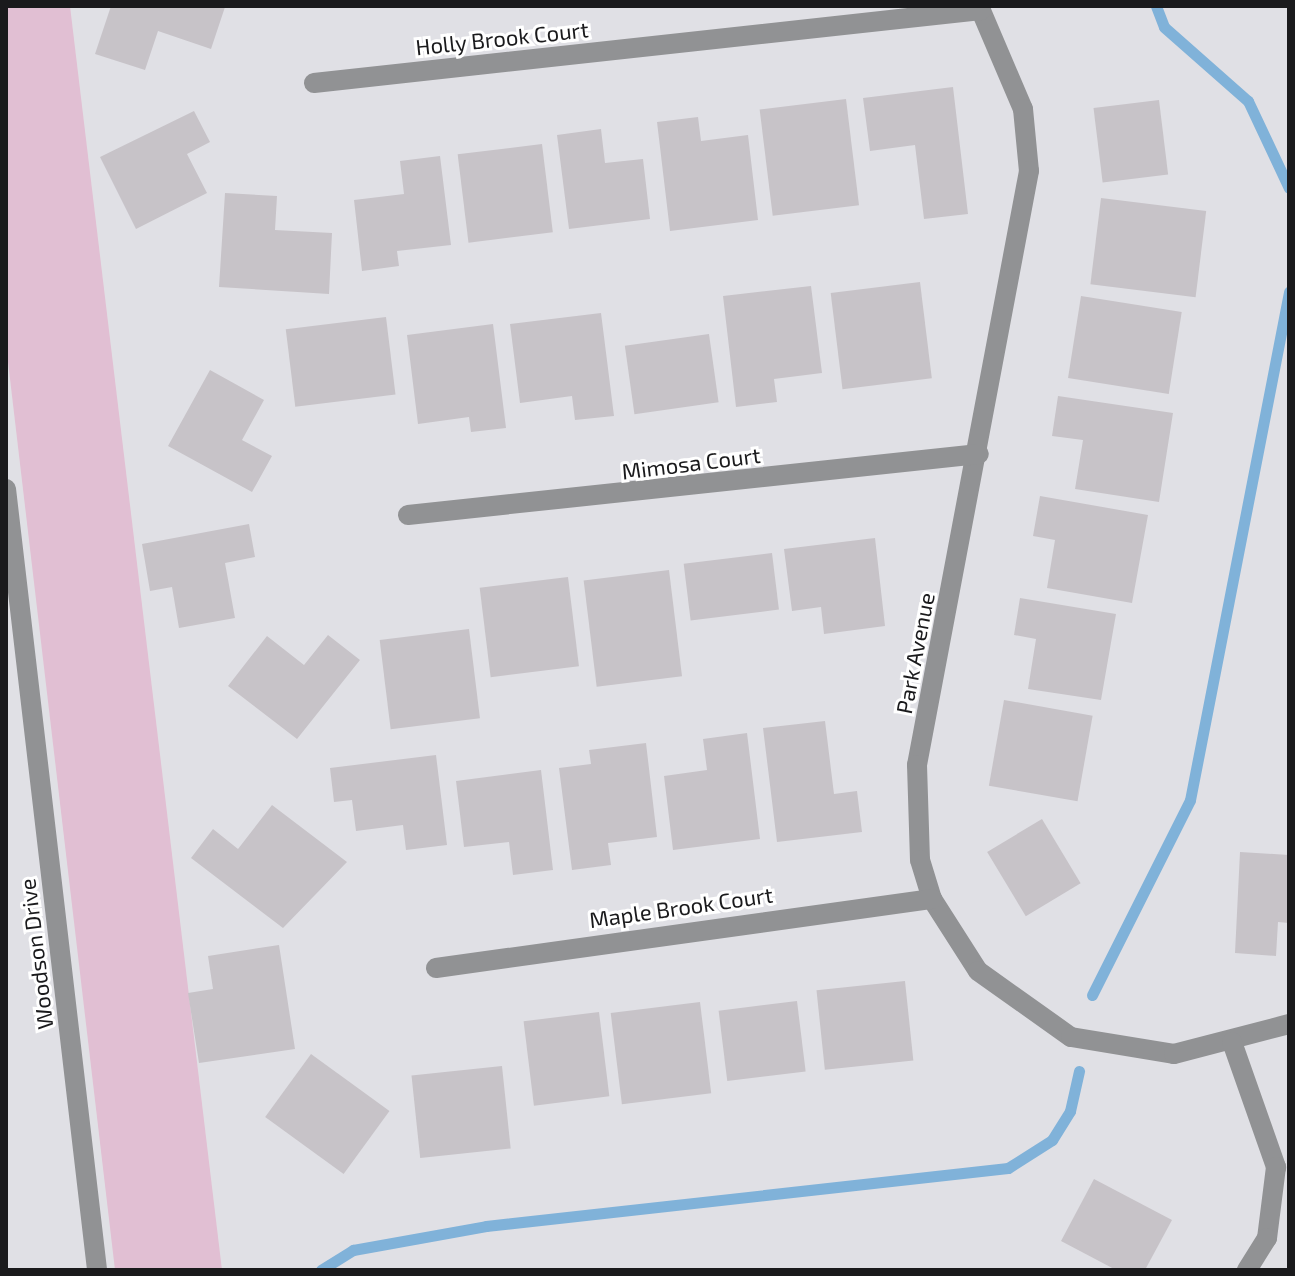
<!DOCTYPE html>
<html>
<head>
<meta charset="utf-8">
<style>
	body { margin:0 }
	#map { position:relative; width:1295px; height:1276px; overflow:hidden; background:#e0e0e5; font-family:"Exo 2",sans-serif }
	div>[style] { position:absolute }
	.green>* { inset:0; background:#e1bfd3 }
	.stream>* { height:11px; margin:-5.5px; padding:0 5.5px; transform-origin:5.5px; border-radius:5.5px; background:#80b2d9 }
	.building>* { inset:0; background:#c7c3c8; transform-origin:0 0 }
	.minor>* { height:20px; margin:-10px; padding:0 10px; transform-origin:10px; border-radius:10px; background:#919294 }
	span { translate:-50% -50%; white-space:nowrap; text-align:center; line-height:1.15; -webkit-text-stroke:6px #fff; paint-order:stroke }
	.street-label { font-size:22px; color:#1a1a1c }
	.frame { position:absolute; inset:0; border:8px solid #1a1a1c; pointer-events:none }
</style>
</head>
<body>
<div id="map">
	<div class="green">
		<div style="clip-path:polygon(6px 6px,70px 6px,222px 1270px,115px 1270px,6px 345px)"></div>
	</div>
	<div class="stream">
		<div style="left:1156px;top:6px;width:22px;rotate:69deg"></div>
		<div style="left:1164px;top:27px;width:112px;rotate:41.4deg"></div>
		<div style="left:1248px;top:101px;width:96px;rotate:64.8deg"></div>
		<div style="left:1092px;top:995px;width:218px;rotate:-63.3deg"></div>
		<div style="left:1190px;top:800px;width:518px;rotate:-78.97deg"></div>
		<div style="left:321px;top:1270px;width:38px;rotate:-32deg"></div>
		<div style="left:353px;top:1250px;width:135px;rotate:-10.2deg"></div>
		<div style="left:486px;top:1226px;width:525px;rotate:-6.34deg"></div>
		<div style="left:1008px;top:1168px;width:52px;rotate:-32.5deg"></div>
		<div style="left:1052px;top:1140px;width:34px;rotate:-58deg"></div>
		<div style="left:1070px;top:1111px;width:41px;rotate:-77.3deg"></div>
	</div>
	<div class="building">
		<div style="clip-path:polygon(111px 6px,222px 6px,225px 7px,211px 49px,158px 31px,145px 70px,95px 54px)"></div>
		<div style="clip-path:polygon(953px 87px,968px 214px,924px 219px,915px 145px,870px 151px,863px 98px)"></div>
		<div style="left:846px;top:99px;width:107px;height:87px;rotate:83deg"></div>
		<div style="left:1159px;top:100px;width:75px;height:66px;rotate:83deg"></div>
		<div style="clip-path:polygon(194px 111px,210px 142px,187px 154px,207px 193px,136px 229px,100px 157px)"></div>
		<div style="clip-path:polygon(698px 117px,701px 141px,748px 135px,758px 220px,670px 231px,657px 122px)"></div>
		<div style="clip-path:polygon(601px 129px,605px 163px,643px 159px,650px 219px,569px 229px,557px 135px)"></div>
		<div style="left:542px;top:144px;width:89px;height:85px;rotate:83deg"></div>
		<div style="clip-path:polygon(440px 156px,451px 245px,397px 251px,399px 266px,362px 271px,354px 200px,404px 194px,400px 161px)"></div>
		<div style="clip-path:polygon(225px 193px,277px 196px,275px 230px,332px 233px,329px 294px,219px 287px)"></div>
		<div style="left:1101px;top:198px;width:106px;height:87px;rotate:7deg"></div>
		<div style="left:920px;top:282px;width:97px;height:90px;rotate:83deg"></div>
		<div style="clip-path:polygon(811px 286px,822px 373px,774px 379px,777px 402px,736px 407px,723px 296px)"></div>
		<div style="left:1081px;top:296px;width:102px;height:83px;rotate:9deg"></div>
		<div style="clip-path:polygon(601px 313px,614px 416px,575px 420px,572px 396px,520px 403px,510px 324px)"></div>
		<div style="left:386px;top:317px;width:78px;height:101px;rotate:83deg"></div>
		<div style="clip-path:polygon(493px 324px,506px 428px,471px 432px,469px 417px,418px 424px,407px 335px)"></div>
		<div style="left:709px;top:334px;width:69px;height:85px;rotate:82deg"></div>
		<div style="clip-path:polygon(210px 370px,264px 400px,242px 440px,272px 456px,252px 492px,168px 446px)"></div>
		<div style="clip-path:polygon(1058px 396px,1173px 413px,1159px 502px,1075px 489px,1083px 440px,1052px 436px)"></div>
		<div style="clip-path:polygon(1040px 496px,1148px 515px,1132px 603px,1047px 588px,1055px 540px,1033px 536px)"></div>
		<div style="clip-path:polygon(249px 524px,255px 557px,225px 563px,235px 618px,179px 628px,172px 587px,150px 591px,142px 544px)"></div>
		<div style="clip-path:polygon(875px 538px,885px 626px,824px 634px,821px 607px,792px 611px,784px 549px)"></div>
		<div style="left:772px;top:553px;width:57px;height:89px;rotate:83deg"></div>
		<div style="left:669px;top:570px;width:107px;height:86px;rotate:83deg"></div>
		<div style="left:568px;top:577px;width:90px;height:89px;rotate:83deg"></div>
		<div style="clip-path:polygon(1020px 598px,1116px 614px,1101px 700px,1028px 689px,1036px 639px,1014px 635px)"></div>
		<div style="left:469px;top:629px;width:90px;height:90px;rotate:83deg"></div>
		<div style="clip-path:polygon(328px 635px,360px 660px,297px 739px,228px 686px,267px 636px,304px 665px)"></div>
		<div style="left:1004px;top:700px;width:90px;height:87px;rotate:10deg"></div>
		<div style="clip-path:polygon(825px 721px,834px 794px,857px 791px,862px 832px,777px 842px,763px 728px)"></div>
		<div style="clip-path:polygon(747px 733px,760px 839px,673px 850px,664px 776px,707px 770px,703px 739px)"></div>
		<div style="clip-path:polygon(646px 743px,657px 837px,608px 843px,611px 865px,572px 870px,559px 768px,591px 764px,589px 750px)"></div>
		<div style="clip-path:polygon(436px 755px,447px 845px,406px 850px,403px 825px,356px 831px,352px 800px,334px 802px,330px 768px)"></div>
		<div style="clip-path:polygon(541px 770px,553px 870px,513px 875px,509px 842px,464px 847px,456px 781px)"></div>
		<div style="clip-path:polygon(272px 805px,347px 862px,283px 928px,191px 858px,213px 829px,238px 849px)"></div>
		<div style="left:1042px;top:819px;width:75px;height:64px;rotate:59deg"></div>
		<div style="clip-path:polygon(1240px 852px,1289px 855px,1289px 923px,1278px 922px,1276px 956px,1235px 953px)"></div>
		<div style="clip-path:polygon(279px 945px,295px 1049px,199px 1063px,188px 993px,213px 989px,208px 956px)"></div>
		<div style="left:905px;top:981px;width:80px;height:89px;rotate:84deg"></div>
		<div style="left:797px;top:1001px;width:71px;height:79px;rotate:83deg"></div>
		<div style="left:700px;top:1002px;width:92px;height:90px;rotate:83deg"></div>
		<div style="left:599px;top:1012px;width:85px;height:76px;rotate:83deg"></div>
		<div style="left:311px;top:1054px;width:97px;height:78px;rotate:36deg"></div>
		<div style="left:502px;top:1066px;width:83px;height:91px;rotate:84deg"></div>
		<div style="clip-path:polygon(1094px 1179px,1172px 1220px,1145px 1270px,1116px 1270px,1061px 1241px)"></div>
	</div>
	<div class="minor">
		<div style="left:979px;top:6px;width:112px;rotate:66.9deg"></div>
		<div style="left:1023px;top:109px;width:62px;rotate:84.5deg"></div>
		<div style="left:1029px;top:171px;width:604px;rotate:100.68deg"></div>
		<div style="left:917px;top:765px;width:95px;rotate:88.2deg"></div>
		<div style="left:920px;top:860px;width:41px;rotate:72.9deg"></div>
		<div style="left:932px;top:899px;width:85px;rotate:57.4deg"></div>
		<div style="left:978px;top:971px;width:114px;rotate:35.4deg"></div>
		<div style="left:1071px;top:1037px;width:104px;rotate:9.4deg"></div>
		<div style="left:1174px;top:1054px;width:119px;rotate:-14.6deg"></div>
		<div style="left:314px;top:83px;width:671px;rotate:-6.25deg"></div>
		<div style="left:6px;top:489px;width:786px;rotate:83.35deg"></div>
		<div style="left:408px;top:515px;width:574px;rotate:-6.1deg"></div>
		<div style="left:436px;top:968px;width:501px;rotate:-7.92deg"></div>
		<div style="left:1232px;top:1042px;width:133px;rotate:70.6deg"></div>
		<div style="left:1276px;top:1167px;width:72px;rotate:97.2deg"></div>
		<div style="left:1267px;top:1238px;width:38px;rotate:122deg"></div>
	</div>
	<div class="street-label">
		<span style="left:502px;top:38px;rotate:-6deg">Holly Brook Court</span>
		<span style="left:691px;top:463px;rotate:-7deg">Mimosa Court</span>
		<span style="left:915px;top:653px;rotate:-79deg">Park Avenue</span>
		<span style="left:681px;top:907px;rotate:-8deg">Maple Brook Court</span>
		<span style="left:36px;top:954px;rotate:-97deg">Woodson Drive</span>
	</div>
	<div class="frame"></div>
</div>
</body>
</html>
